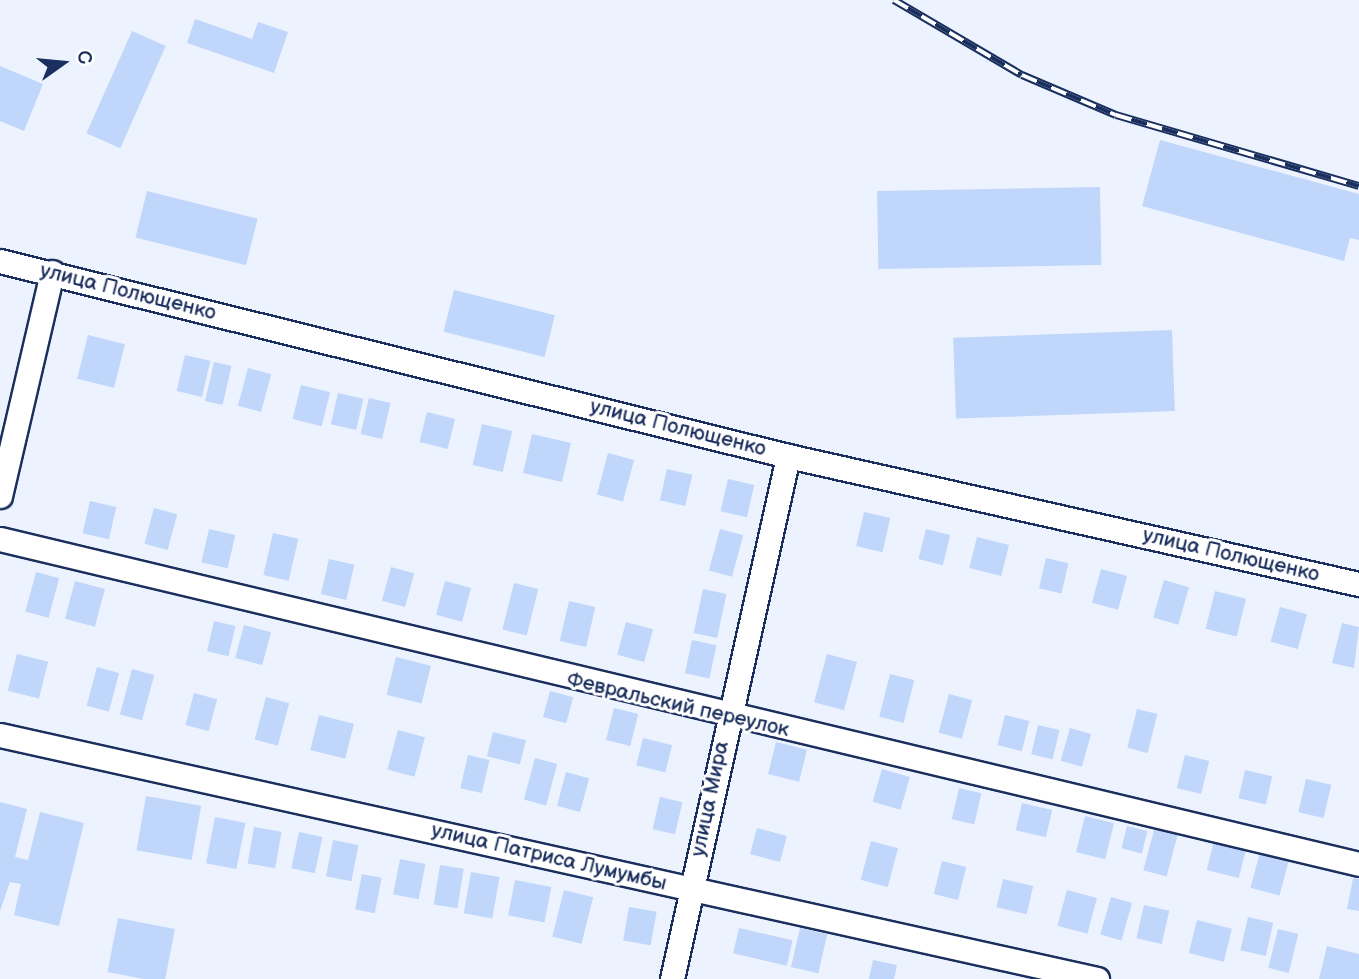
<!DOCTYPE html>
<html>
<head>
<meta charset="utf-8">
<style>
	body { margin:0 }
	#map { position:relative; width:1359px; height:979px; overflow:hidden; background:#ecf3fe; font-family:"Balsamiq Sans",sans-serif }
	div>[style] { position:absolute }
	.building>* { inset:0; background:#c0d6fb; transform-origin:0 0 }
	.roads { filter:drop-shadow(2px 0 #1b2f5e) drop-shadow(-2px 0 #1b2f5e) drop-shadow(0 2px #1b2f5e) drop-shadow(0 -2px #1b2f5e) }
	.minor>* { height:23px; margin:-11.5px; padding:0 11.5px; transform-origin:11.5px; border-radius:11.5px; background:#fff }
	.rail>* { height:8px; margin-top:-4px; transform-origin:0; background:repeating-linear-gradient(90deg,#fff 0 16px,#1b2f5e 0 32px); box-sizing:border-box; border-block:2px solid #1b2f5e }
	span { translate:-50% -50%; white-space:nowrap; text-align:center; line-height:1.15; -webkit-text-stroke:6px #fff; paint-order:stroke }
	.street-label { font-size:21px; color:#1b2f5e }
	.north { position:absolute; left:28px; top:28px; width:70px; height:70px; -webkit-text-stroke:5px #fff; paint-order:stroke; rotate:75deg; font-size:19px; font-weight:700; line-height:28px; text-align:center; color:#1b2f5e }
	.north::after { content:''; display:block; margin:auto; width:24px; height:32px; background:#1b2f5e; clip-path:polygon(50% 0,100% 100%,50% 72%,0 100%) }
</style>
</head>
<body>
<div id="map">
	<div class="building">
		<div style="clip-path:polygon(195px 19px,252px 39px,258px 22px,288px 32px,274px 73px,187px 43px)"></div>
		<div style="left:132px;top:31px;width:37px;height:112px;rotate:24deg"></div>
		<div style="clip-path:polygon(0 66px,43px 84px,24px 131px,0 121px)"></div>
		<div style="clip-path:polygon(1160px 140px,1359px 194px,1359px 240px,1350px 238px,1344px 261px,1142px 206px)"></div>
		<div style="left:1100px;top:187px;width:78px;height:223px;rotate:89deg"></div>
		<div style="left:147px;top:191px;width:114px;height:48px;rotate:14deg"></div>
		<div style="left:454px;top:290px;width:104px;height:43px;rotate:14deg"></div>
		<div style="left:1172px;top:330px;width:81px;height:219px;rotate:88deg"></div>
		<div style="left:88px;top:335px;width:38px;height:45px;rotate:14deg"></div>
		<div style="left:185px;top:355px;width:26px;height:37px;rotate:13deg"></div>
		<div style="left:214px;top:362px;width:18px;height:40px;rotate:13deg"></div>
		<div style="left:248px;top:368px;width:24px;height:39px;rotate:15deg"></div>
		<div style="left:301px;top:385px;width:30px;height:35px;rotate:14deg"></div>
		<div style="left:338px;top:393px;width:26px;height:32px;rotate:13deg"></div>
		<div style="left:369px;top:398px;width:22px;height:37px;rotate:13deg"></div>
		<div style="left:427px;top:412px;width:29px;height:31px;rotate:14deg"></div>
		<div style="left:482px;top:424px;width:31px;height:42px;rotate:13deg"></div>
		<div style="left:532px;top:434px;width:40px;height:40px;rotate:13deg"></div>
		<div style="left:608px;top:453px;width:27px;height:43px;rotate:15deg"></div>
		<div style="left:667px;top:469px;width:26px;height:32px;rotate:13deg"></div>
		<div style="left:728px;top:479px;width:27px;height:33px;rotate:13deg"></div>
		<div style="left:90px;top:501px;width:27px;height:33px;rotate:13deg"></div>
		<div style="left:154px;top:508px;width:24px;height:37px;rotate:15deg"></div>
		<div style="left:864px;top:512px;width:27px;height:35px;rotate:13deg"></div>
		<div style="left:209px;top:529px;width:27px;height:34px;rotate:13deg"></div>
		<div style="left:720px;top:529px;width:24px;height:43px;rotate:15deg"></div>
		<div style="left:926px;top:529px;width:25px;height:31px;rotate:14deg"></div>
		<div style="left:273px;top:533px;width:26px;height:43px;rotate:13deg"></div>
		<div style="left:977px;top:537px;width:33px;height:32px;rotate:14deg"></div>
		<div style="left:1046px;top:558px;width:23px;height:31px;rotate:13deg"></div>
		<div style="left:329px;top:559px;width:26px;height:36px;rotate:13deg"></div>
		<div style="left:391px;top:567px;width:24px;height:35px;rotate:15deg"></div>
		<div style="left:1101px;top:569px;width:27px;height:35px;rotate:15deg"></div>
		<div style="left:36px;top:572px;width:24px;height:41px;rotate:15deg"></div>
		<div style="left:1164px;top:580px;width:26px;height:39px;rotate:16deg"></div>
		<div style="left:75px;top:581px;width:31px;height:39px;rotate:15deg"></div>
		<div style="left:445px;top:581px;width:27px;height:35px;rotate:15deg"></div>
		<div style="left:514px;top:583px;width:25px;height:48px;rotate:14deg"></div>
		<div style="left:703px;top:589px;width:24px;height:45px;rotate:12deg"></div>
		<div style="left:1215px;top:591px;width:32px;height:39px;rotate:14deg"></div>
		<div style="left:569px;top:601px;width:27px;height:41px;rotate:13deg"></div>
		<div style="left:1280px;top:607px;width:28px;height:36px;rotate:15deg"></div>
		<div style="left:214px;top:621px;width:22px;height:31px;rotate:13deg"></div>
		<div style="left:626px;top:622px;width:28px;height:34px;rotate:15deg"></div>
		<div style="clip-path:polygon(1342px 623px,1359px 627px,1354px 668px,1332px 663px)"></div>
		<div style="left:244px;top:625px;width:28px;height:34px;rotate:15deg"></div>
		<div style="left:692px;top:640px;width:25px;height:34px;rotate:12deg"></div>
		<div style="left:17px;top:654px;width:32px;height:38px;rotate:14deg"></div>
		<div style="left:827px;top:654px;width:31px;height:50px;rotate:15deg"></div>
		<div style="left:396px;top:657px;width:36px;height:39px;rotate:14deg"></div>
		<div style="left:97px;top:667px;width:23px;height:40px;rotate:15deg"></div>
		<div style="left:132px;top:669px;width:23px;height:47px;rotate:15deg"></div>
		<div style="left:890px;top:674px;width:25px;height:44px;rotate:14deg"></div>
		<div style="left:550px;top:691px;width:24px;height:27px;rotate:15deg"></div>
		<div style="left:194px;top:693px;width:24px;height:33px;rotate:15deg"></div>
		<div style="left:949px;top:694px;width:24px;height:40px;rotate:15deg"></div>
		<div style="left:266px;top:697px;width:24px;height:44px;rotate:15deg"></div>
		<div style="left:614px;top:708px;width:25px;height:33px;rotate:14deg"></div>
		<div style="left:1137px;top:709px;width:21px;height:40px;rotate:14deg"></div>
		<div style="left:319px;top:715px;width:36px;height:36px;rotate:14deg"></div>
		<div style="left:1005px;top:715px;width:25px;height:31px;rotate:14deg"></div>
		<div style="left:1038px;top:725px;width:22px;height:30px;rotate:13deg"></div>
		<div style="left:1070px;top:728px;width:22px;height:34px;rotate:16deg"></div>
		<div style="left:398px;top:730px;width:28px;height:41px;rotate:15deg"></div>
		<div style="left:493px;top:732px;width:34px;height:25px;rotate:14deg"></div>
		<div style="left:643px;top:738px;width:30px;height:28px;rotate:14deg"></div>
		<div style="left:776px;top:742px;width:32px;height:33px;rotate:14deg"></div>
		<div style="left:468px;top:755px;width:22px;height:34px;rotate:13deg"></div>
		<div style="left:1185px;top:755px;width:25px;height:34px;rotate:14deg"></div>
		<div style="left:535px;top:758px;width:23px;height:43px;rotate:15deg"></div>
		<div style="left:882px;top:769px;width:29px;height:34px;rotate:16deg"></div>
		<div style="left:1245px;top:770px;width:28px;height:29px;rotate:13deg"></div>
		<div style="left:566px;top:772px;width:24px;height:35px;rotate:15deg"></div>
		<div style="left:1306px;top:779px;width:26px;height:34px;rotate:13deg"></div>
		<div style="left:959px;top:788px;width:23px;height:32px;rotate:13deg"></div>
		<div style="left:146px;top:796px;width:56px;height:55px;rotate:10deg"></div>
		<div style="left:660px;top:797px;width:23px;height:33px;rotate:13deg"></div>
		<div style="clip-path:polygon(0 802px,27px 809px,15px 857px,28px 860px,40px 812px,84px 823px,59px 926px,14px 915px,21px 884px,10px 882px,0 911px)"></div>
		<div style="left:1022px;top:803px;width:31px;height:28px;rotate:13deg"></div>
		<div style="left:1085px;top:816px;width:30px;height:37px;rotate:14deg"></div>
		<div style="left:215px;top:817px;width:31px;height:47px;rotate:11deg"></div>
		<div style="left:1156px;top:823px;width:24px;height:49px;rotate:15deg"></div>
		<div style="left:1127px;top:826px;width:21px;height:23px;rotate:14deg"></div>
		<div style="left:254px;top:827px;width:28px;height:37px;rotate:10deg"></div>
		<div style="left:757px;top:828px;width:31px;height:27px;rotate:15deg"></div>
		<div style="left:299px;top:832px;width:24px;height:37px;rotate:12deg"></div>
		<div style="left:333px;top:840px;width:26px;height:37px;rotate:11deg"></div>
		<div style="left:871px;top:841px;width:28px;height:40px;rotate:15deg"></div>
		<div style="left:1214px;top:841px;width:33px;height:30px;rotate:14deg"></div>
		<div style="left:1260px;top:852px;width:30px;height:37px;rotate:15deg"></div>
		<div style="left:400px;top:859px;width:26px;height:36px;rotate:11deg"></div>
		<div style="left:942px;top:861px;width:25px;height:34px;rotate:14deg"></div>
		<div style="left:440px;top:865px;width:24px;height:40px;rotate:9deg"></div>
		<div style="left:471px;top:872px;width:29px;height:42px;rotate:10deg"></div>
		<div style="left:362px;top:874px;width:20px;height:36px;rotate:11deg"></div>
		<div style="clip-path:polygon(1353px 878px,1359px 879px,1359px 911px,1347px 909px)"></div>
		<div style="left:1003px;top:879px;width:31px;height:29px;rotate:13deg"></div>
		<div style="left:515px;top:880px;width:37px;height:36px;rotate:11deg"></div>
		<div style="left:564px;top:890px;width:30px;height:48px;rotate:14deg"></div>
		<div style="left:1067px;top:890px;width:31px;height:37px;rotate:15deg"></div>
		<div style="left:1111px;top:897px;width:22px;height:39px;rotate:16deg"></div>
		<div style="left:1144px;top:905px;width:26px;height:34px;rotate:13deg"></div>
		<div style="left:629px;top:907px;width:28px;height:34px;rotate:10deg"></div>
		<div style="left:1248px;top:917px;width:26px;height:34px;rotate:13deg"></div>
		<div style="left:118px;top:918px;width:58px;height:55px;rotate:11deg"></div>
		<div style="left:1197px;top:920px;width:36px;height:34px;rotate:14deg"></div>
		<div style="left:739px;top:928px;width:55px;height:26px;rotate:13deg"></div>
		<div style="left:800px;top:928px;width:28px;height:40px;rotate:13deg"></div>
		<div style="left:1278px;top:929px;width:21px;height:40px;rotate:14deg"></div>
		<div style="clip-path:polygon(1327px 946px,1359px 954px,1359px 979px,1319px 979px)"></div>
		<div style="clip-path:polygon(873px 960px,897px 965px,894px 979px,869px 979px)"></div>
	</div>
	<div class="roads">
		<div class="minor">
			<div style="left:0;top:261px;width:812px;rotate:13.9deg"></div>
			<div style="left:788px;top:456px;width:585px;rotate:12.64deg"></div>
			<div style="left:0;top:496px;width:230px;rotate:-76.9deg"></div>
			<div style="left:0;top:539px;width:1397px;rotate:13.45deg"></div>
			<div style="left:0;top:735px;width:1124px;rotate:12.54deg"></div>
			<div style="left:672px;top:979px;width:536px;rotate:-77.49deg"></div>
		</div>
	</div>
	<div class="rail">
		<div style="left:894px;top:0;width:148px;rotate:30.4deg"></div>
		<div style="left:1022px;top:75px;width:102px;rotate:23.1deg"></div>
		<div style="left:1116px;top:115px;width:253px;rotate:16.3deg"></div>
	</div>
	<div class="street-label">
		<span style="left:128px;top:292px;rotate:14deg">улица Полющенко</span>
		<span style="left:678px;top:428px;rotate:14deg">улица Полющенко</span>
		<span style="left:1231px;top:555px;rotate:13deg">улица Полющенко</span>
		<span style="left:678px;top:705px;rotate:13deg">Февральский переулок</span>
		<span style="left:710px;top:799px;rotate:-78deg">улица Мира</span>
		<span style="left:549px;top:857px;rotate:13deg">улица Патриса Лумумбы</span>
	</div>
	<div class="north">С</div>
</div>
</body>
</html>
